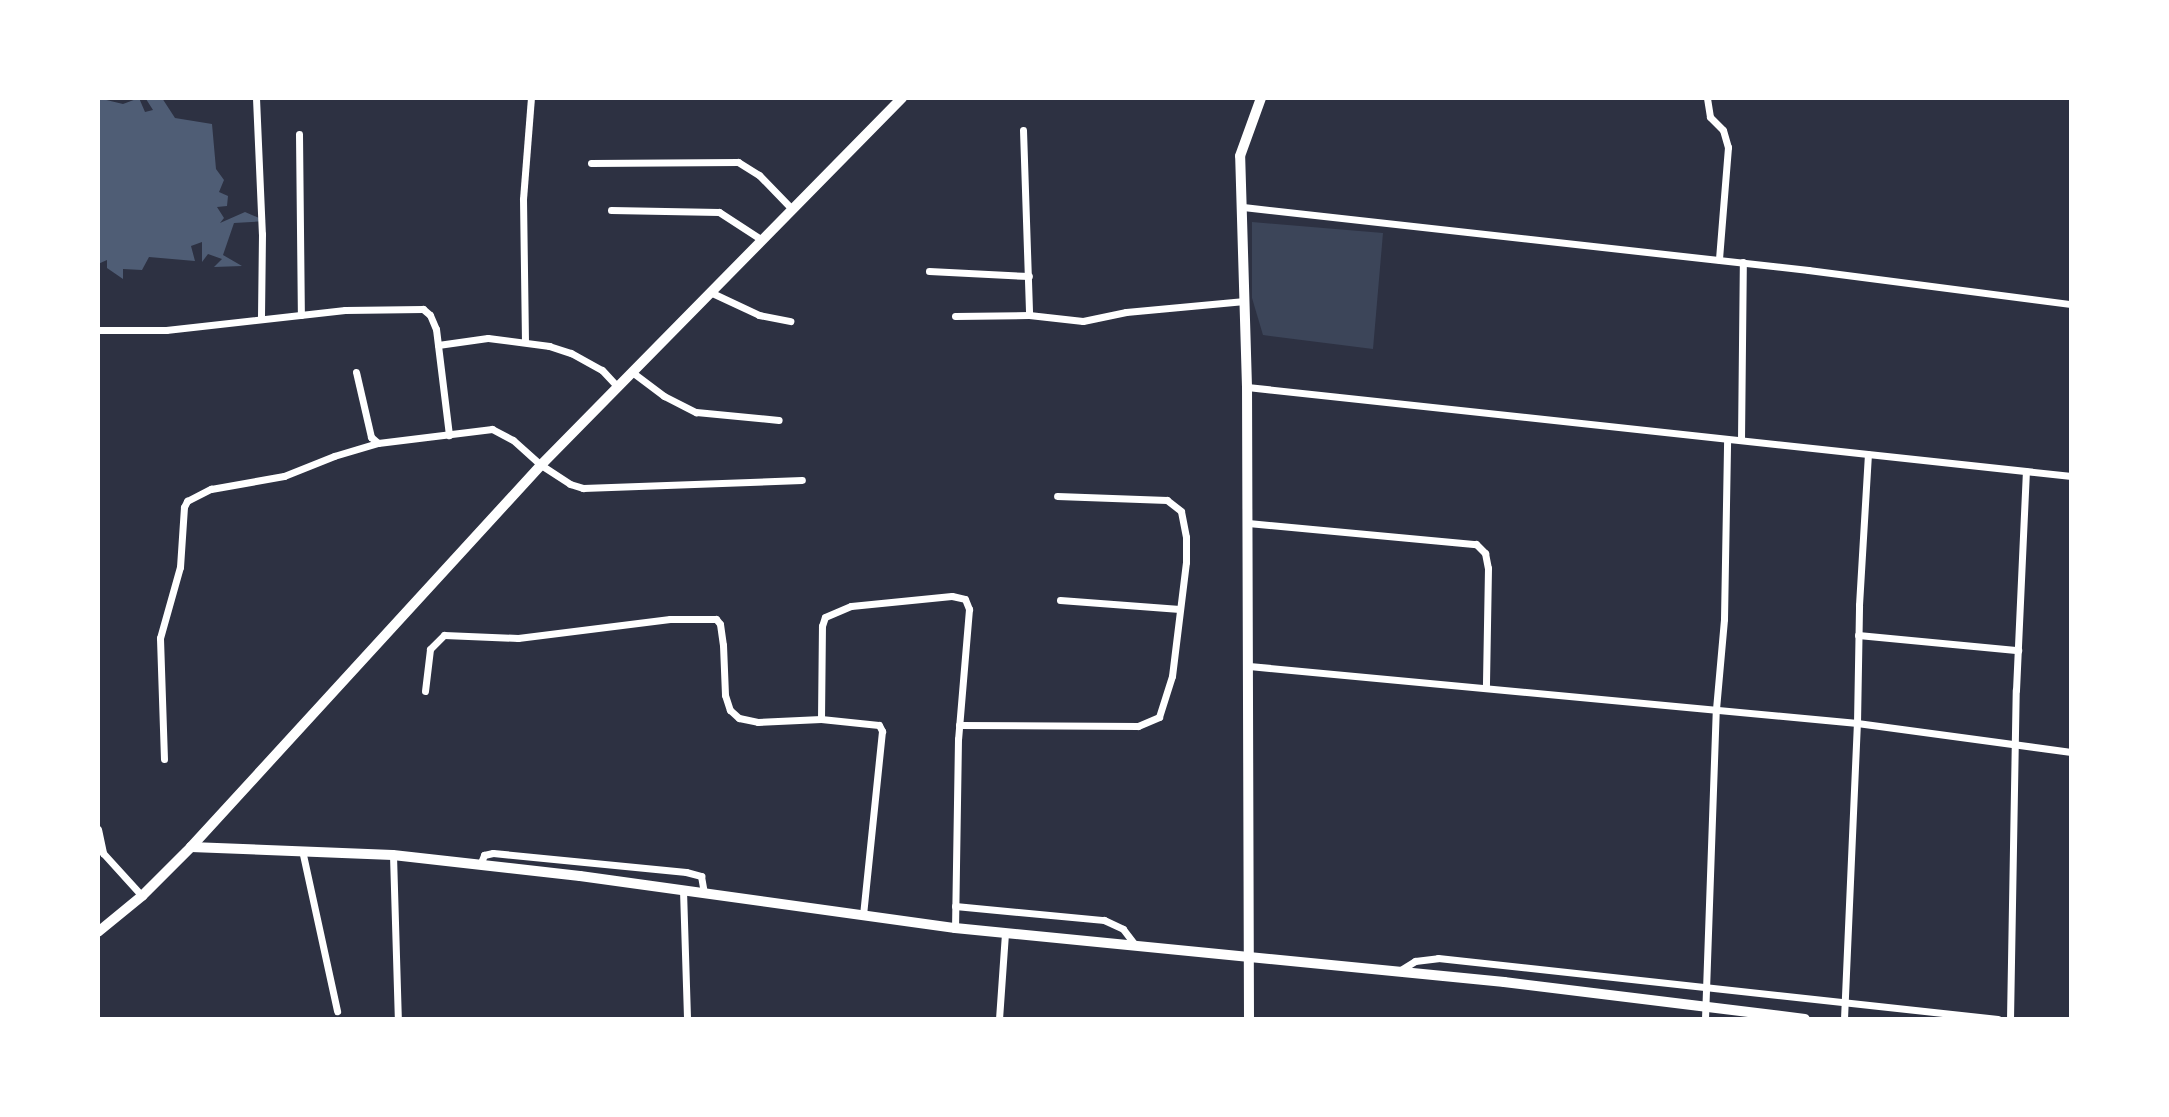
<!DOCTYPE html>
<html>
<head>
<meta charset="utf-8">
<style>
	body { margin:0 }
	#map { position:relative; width:2169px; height:1117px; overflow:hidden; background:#2d3142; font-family:Inter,sans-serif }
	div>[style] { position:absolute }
	.green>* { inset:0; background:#3c4559 }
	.water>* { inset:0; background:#4f5d75 }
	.minor>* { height:7px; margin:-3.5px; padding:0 3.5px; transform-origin:3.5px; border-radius:3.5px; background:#fff }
	.tertiary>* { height:10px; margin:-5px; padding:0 5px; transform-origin:5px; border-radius:5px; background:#fff }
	span { translate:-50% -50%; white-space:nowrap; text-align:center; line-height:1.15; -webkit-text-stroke:5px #fff; paint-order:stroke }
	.frame { position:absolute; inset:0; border:100px solid #fff; pointer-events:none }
</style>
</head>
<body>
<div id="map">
	<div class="green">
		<div style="clip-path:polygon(1252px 222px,1383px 233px,1373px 349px,1263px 335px,1252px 298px)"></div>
	</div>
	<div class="water">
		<div style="clip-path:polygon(98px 98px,123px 104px,139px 98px,145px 112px,153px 110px,146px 99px,162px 98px,175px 118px,212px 124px,216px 169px,224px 180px,219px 192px,228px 196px,227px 206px,217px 207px,224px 218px,220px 223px,245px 212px,266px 221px,234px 223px,223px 255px,242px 266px,214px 267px,222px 259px,208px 254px,202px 262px,202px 242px,191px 246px,195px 261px,149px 257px,142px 270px,123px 269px,123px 279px,107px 268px,107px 260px,98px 264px)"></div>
	</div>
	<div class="minor">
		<div style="left:256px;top:98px;width:136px;rotate:87.5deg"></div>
		<div style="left:262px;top:234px;width:85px;rotate:90.7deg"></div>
		<div style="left:1707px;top:98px;width:19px;rotate:81deg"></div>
		<div style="left:1710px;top:117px;width:18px;rotate:45deg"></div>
		<div style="left:1723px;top:130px;width:18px;rotate:74deg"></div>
		<div style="left:1728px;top:147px;width:113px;rotate:94.6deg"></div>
		<div style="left:1023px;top:130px;width:185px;rotate:88.1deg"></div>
		<div style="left:299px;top:134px;width:181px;rotate:89.4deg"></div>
		<div style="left:591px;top:163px;width:147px;rotate:-0.4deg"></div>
		<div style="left:738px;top:162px;width:25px;rotate:32deg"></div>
		<div style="left:759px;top:175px;width:47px;rotate:45.9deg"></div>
		<div style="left:1243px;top:207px;width:569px;rotate:6.36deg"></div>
		<div style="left:1808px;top:270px;width:265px;rotate:7.4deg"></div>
		<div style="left:611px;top:210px;width:108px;rotate:1.1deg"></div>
		<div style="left:719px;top:212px;width:51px;rotate:33.1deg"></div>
		<div style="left:929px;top:271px;width:100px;rotate:2.9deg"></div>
		<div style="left:710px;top:292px;width:54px;rotate:25.1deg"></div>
		<div style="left:759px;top:315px;width:32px;rotate:11deg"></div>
		<div style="left:955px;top:316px;width:74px;rotate:-0.8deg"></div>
		<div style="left:1029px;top:315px;width:54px;rotate:6.3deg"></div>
		<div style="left:1083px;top:321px;width:44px;rotate:-11.8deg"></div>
		<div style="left:1126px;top:312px;width:119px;rotate:-5.3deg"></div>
		<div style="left:98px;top:330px;width:68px"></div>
		<div style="left:166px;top:330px;width:180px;rotate:-6.4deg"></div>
		<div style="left:345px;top:310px;width:78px;rotate:-0.7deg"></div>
		<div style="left:423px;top:309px;width:9px;rotate:41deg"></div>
		<div style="left:430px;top:315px;width:15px;rotate:67deg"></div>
		<div style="left:436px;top:329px;width:107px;rotate:83deg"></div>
		<div style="left:525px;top:342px;width:143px;rotate:-90.8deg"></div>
		<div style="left:523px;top:199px;width:101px;rotate:-85.5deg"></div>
		<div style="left:438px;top:345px;width:50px;rotate:-8deg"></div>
		<div style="left:488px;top:338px;width:62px;rotate:7.5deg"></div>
		<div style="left:549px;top:346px;width:23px;rotate:18deg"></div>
		<div style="left:571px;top:353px;width:35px;rotate:29deg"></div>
		<div style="left:602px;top:370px;width:23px;rotate:47deg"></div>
		<div style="left:356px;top:372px;width:67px;rotate:77deg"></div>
		<div style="left:371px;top:437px;width:9px;rotate:41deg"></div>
		<div style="left:378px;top:443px;width:115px;rotate:-7deg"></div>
		<div style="left:492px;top:429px;width:24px;rotate:28deg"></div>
		<div style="left:513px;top:440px;width:38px;rotate:42deg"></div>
		<div style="left:541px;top:465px;width:35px;rotate:33deg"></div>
		<div style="left:570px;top:484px;width:14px;rotate:17deg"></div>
		<div style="left:583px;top:488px;width:219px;rotate:-2.1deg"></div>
		<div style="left:632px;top:372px;width:40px;rotate:37deg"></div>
		<div style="left:664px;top:396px;width:36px;rotate:27deg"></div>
		<div style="left:696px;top:412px;width:83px;rotate:5.5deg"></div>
		<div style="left:1247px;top:387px;width:829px;rotate:6.16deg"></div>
		<div style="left:1741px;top:440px;width:178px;rotate:-89.4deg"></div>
		<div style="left:1248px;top:523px;width:229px;rotate:5.3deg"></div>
		<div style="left:1476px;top:544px;width:13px;rotate:45deg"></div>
		<div style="left:1485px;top:553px;width:15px;rotate:79deg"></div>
		<div style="left:1488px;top:568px;width:120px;rotate:91deg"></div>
		<div style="left:1060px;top:600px;width:120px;rotate:4.3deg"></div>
		<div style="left:1858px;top:635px;width:161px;rotate:5.4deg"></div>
		<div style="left:1249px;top:666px;width:611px;rotate:5.36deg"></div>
		<div style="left:1857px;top:723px;width:216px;rotate:7.7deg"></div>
		<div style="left:425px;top:691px;width:42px;rotate:-83.2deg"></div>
		<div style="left:430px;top:649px;width:20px;rotate:-45deg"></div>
		<div style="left:444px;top:635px;width:74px;rotate:2.3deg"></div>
		<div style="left:518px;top:638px;width:153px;rotate:-7.1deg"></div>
		<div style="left:670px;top:619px;width:46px"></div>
		<div style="left:716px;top:619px;width:6px;rotate:51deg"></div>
		<div style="left:720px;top:624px;width:21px;rotate:82deg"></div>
		<div style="left:723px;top:645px;width:50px;rotate:87.7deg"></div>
		<div style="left:725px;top:695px;width:16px;rotate:72deg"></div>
		<div style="left:730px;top:710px;width:12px;rotate:42deg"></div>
		<div style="left:739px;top:718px;width:19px;rotate:12deg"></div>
		<div style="left:758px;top:722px;width:63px;rotate:-2.7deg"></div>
		<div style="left:821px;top:719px;width:58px;rotate:5.9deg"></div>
		<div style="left:879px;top:725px;width:7px;rotate:63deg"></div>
		<div style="left:882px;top:731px;width:185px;rotate:95.9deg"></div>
		<div style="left:821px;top:719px;width:93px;rotate:-89.4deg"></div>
		<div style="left:822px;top:626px;width:9px;rotate:-72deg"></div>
		<div style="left:825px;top:617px;width:28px;rotate:-23deg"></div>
		<div style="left:851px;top:606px;width:101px;rotate:-5.7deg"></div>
		<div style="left:952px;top:596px;width:13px;rotate:13deg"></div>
		<div style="left:965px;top:599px;width:11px;rotate:68deg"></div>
		<div style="left:969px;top:609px;width:130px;rotate:94.8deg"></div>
		<div style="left:958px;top:739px;width:189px;rotate:90.9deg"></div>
		<div style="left:959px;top:725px;width:179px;rotate:0.3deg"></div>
		<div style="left:1138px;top:726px;width:23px;rotate:-23deg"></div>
		<div style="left:1159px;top:717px;width:43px;rotate:-72.4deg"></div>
		<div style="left:1172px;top:676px;width:115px;rotate:-83deg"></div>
		<div style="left:1186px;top:562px;width:25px;rotate:-90deg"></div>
		<div style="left:1186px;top:537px;width:26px;rotate:-101deg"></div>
		<div style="left:1181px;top:511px;width:18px;rotate:-142deg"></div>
		<div style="left:1167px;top:500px;width:110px;rotate:-177.9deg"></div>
		<div style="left:164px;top:759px;width:121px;rotate:-91.9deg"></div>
		<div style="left:160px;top:638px;width:74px;rotate:-74.3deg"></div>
		<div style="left:180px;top:567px;width:60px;rotate:-86.2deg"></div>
		<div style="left:184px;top:507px;width:7px;rotate:-63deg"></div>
		<div style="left:187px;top:501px;width:27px;rotate:-27deg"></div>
		<div style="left:211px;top:489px;width:74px;rotate:-10.1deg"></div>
		<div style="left:284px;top:476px;width:54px;rotate:-21.8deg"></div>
		<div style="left:334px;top:456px;width:46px;rotate:-16.5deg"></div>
		<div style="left:98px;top:829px;width:25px;rotate:78deg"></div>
		<div style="left:103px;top:853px;width:58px;rotate:47.8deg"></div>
		<div style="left:302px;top:850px;width:165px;rotate:77.7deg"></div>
		<div style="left:393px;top:855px;width:164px;rotate:88.3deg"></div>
		<div style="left:480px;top:865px;width:11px;rotate:-68deg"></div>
		<div style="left:484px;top:855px;width:9px;rotate:-13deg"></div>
		<div style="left:493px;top:853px;width:194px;rotate:5.6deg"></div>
		<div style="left:686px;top:872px;width:16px;rotate:15deg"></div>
		<div style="left:701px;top:876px;width:17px;rotate:80deg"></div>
		<div style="left:683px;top:890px;width:129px;rotate:88.2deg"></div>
		<div style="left:955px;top:906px;width:150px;rotate:5.4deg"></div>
		<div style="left:1104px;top:920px;width:21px;rotate:25deg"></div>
		<div style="left:1123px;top:929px;width:20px;rotate:53deg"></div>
		<div style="left:1399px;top:971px;width:19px;rotate:-32deg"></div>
		<div style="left:1415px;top:961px;width:23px;rotate:-7deg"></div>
		<div style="left:1438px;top:958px;width:563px;rotate:6.22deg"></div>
		<div style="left:999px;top:1019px;width:86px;rotate:-86deg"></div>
		<div style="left:1705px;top:1019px;width:310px;rotate:-88deg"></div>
		<div style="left:1716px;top:709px;width:90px;rotate:-84.9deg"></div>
		<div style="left:1724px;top:619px;width:180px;rotate:-89deg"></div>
		<div style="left:1844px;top:1019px;width:296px;rotate:-87.5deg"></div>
		<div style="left:1857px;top:723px;width:118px;rotate:-89deg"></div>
		<div style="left:1859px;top:605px;width:151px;rotate:-86.6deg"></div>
		<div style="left:2010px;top:1019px;width:329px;rotate:-89deg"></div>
		<div style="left:2016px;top:690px;width:219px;rotate:-87.4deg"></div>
	</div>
	<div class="tertiary">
		<div style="left:191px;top:847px;width:202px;rotate:2.3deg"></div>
		<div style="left:393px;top:855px;width:188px;rotate:6.4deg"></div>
		<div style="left:580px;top:876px;width:379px;rotate:7.9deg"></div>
		<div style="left:955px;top:928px;width:552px;rotate:5.62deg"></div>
		<div style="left:1504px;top:982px;width:303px;rotate:7deg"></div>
		<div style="left:98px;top:932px;width:57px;rotate:-39.3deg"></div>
		<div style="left:142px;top:896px;width:69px;rotate:-45deg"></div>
		<div style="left:191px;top:847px;width:518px;rotate:-47.5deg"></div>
		<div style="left:541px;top:465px;width:515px;rotate:-45.47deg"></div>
		<div style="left:1249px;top:1019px;width:632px;rotate:-90.18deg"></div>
		<div style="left:1247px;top:387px;width:231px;rotate:-91.7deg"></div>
		<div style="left:1240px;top:156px;width:62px;rotate:-70.1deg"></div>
	</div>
	<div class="frame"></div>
</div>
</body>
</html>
